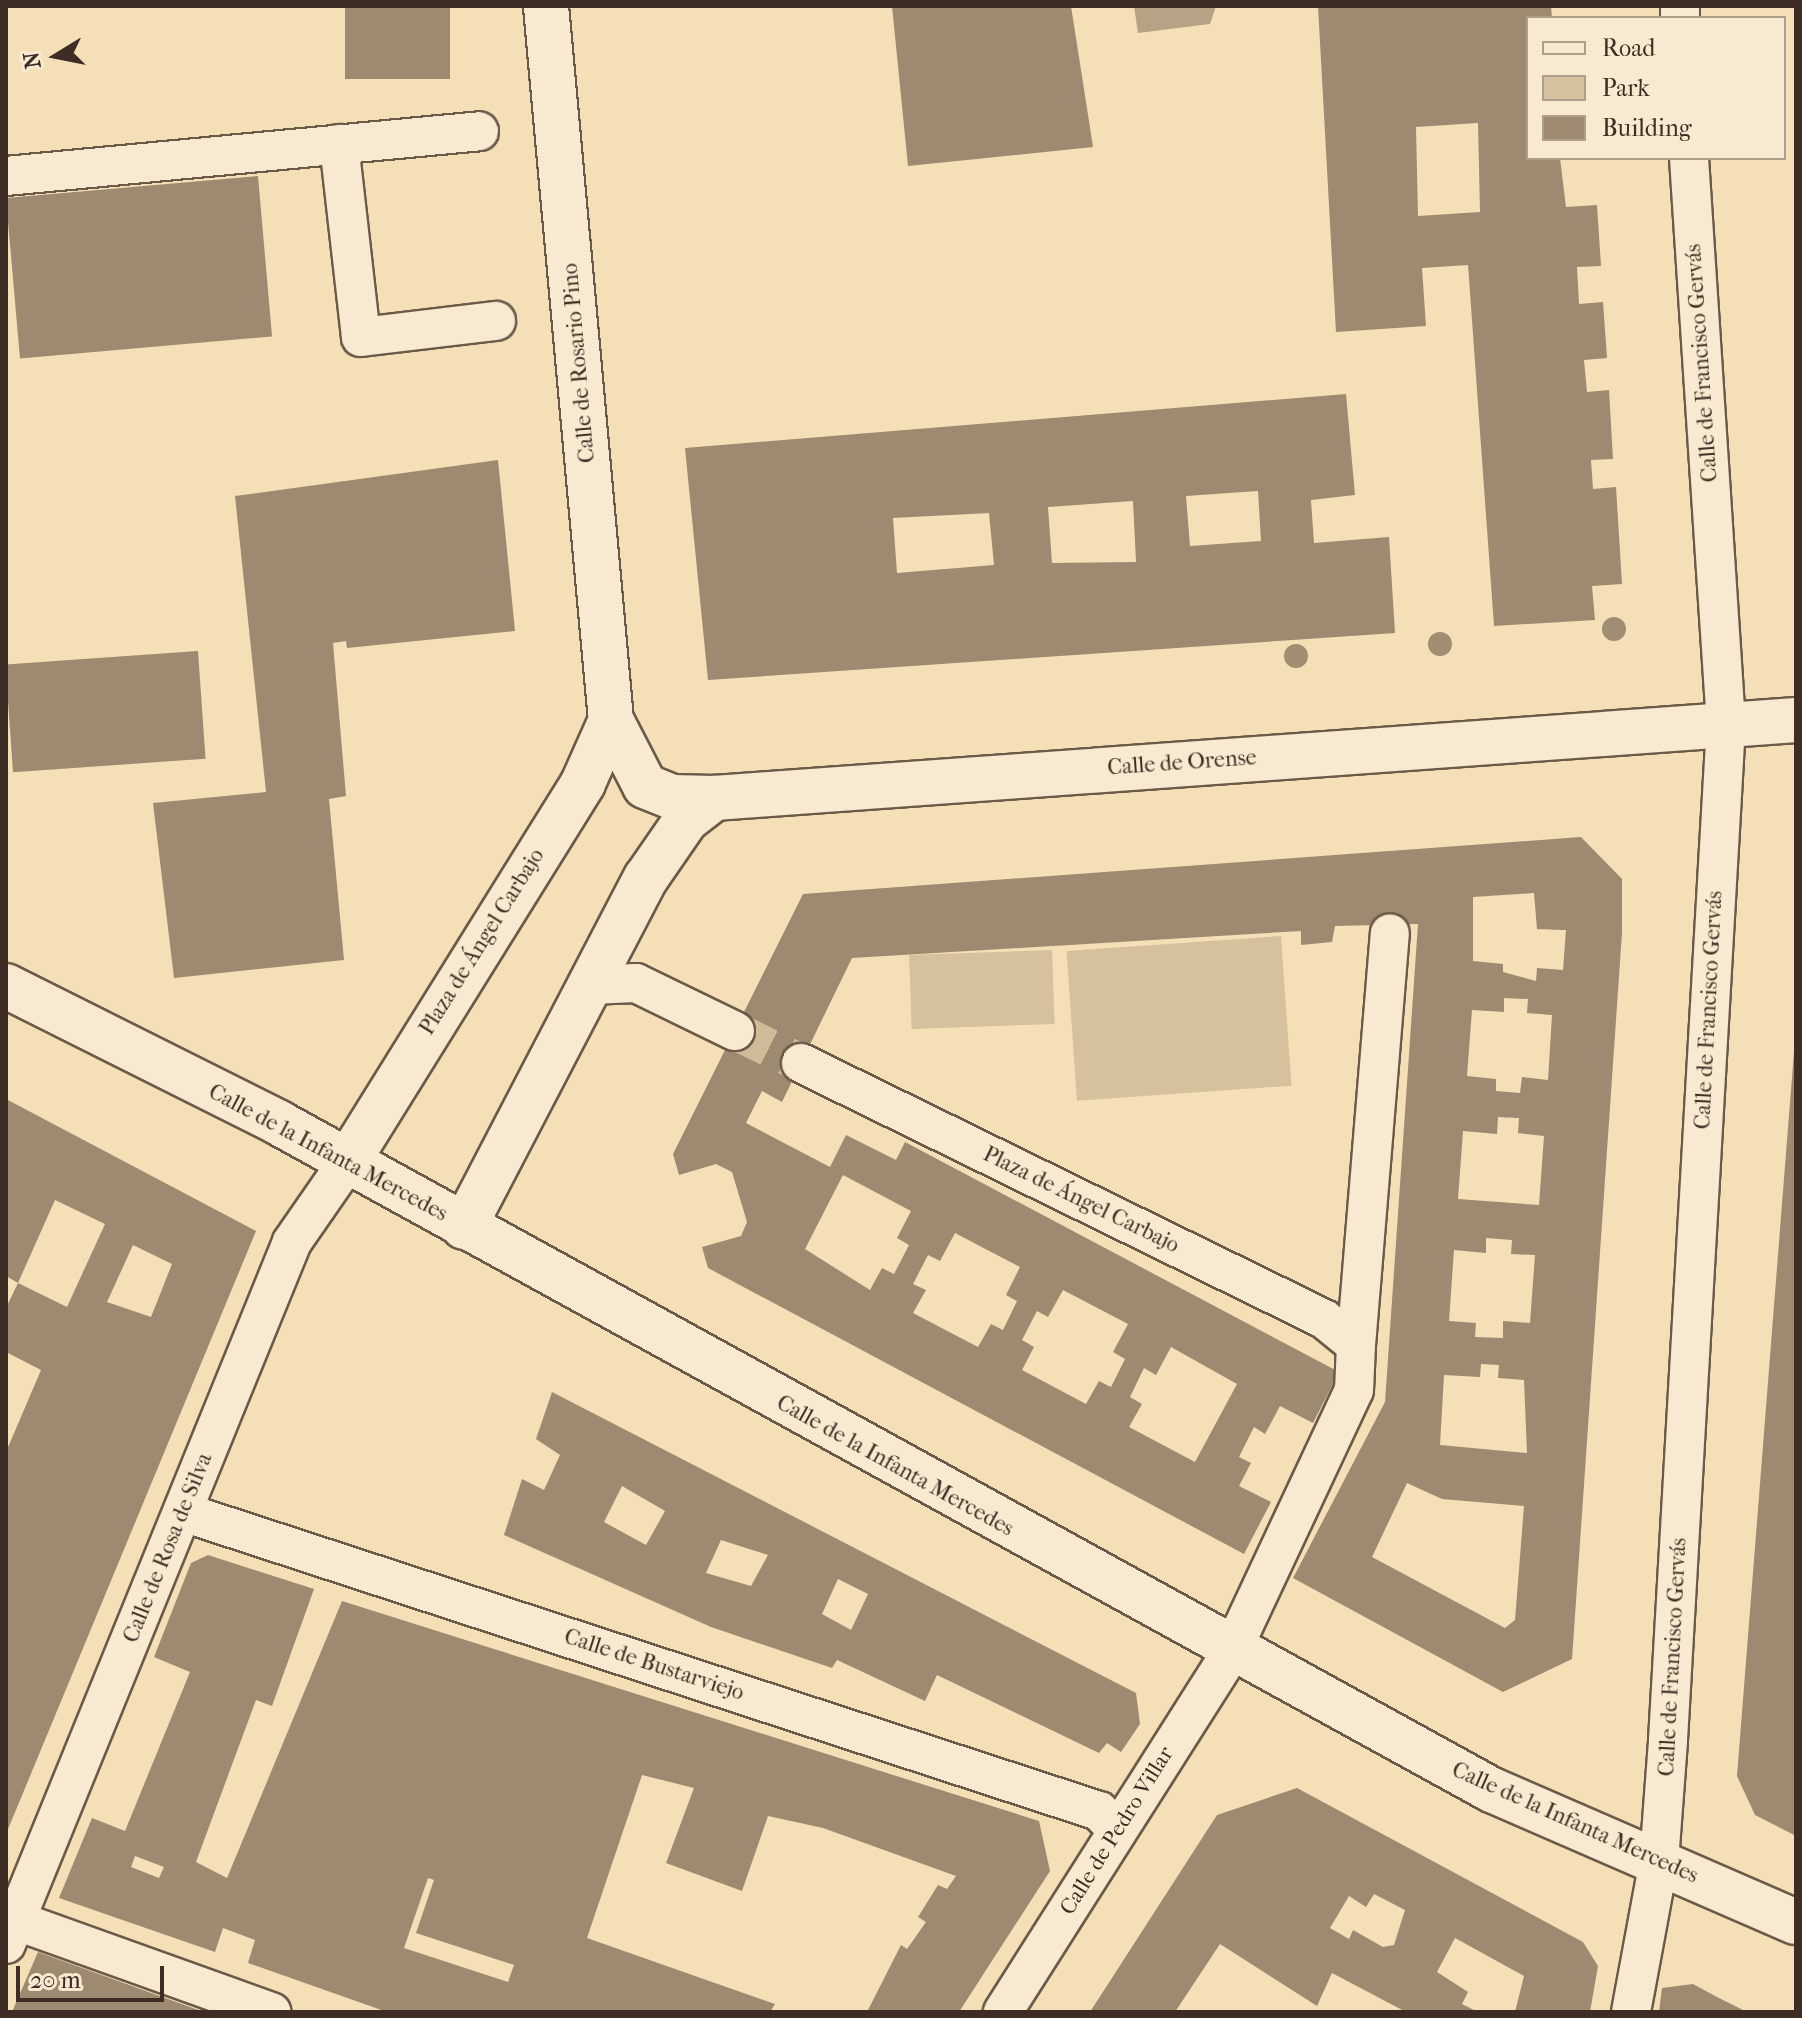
<!DOCTYPE html>
<html>
<head>
<meta charset="utf-8">
<style>
	body { margin:0 }
	#map { position:relative; width:1802px; height:2018px; overflow:hidden; background:#f4dfb6; font-family:"IM FELL French Canon",serif }
	div>[style] { position:absolute }
	.green>* { inset:0; background:#d5c19d; transform-origin:0 0 }
	.water>* { inset:0; background:#b6a285 }
	.building>* { inset:0; background:#9d8a70; transform-origin:0 0 }
	.street-tunnel>* { height:38px; margin-top:-19px; transform-origin:0; background:repeating-linear-gradient(90deg,#d0bb99 0 38px,transparent 0 57px) }
	.roads { filter:drop-shadow(2px 0 #6c5a49) drop-shadow(-2px 0 #6c5a49) drop-shadow(0 2px #6c5a49) drop-shadow(0 -2px #6c5a49) }
	.street>* { height:38px; margin:-19px; padding:0 19px; transform-origin:19px; border-radius:19px; background:#f8ead0 }
	.secondary>* { height:44px; margin:-22px; padding:0 22px; transform-origin:22px; border-radius:22px; background:#f8ead0 }
	.trees>* { width:24px; height:24px; margin:-12px; border-radius:50%; background:#a08e73 }
	span { translate:-50% -50%; white-space:nowrap; text-align:center; line-height:1.15; -webkit-text-stroke:8px #f8ead0; paint-order:stroke }
	.street-label { font-size:22px; color:#3e2d25 }
	.frame { position:absolute; inset:0; border:8px solid #3e2d25; pointer-events:none }
	.legend { position:absolute; left:1526px; top:16px; width:260px; height:144px; box-sizing:border-box; background:#f8ead0; border:2px solid #ae9e8c; margin:0; padding:10px 14px; list-style:none; font-size:24px; color:#3e2d25 }
	.legend li { display:flex; align-items:center; gap:16px; height:40px }
	.legend b { width:40px; border:2px solid #ae9e8c }
	.north { position:absolute; left:16px; top:16px; width:80px; height:80px; -webkit-text-stroke:6px #f8ead0; paint-order:stroke; rotate:260deg; font-size:22px; font-weight:700; line-height:32px; text-align:center; color:#3e2d25 }
	.north::after { content:''; display:block; margin:auto; width:28px; height:36px; background:#3e2d25; clip-path:polygon(50% 0,100% 100%,50% 72%,0 100%) }
	.scale { position:absolute; left:16px; top:1966px; width:148px; height:36px; box-sizing:border-box; border:4px solid #3e2d25; border-top:0; padding-left:10px; font-size:24px; line-height:28px; white-space:nowrap; color:#3e2d25; -webkit-text-stroke:6px #f8ead0; paint-order:stroke }
</style>
</head>
<body>
<div id="map">
	<div class="green">
		<div style="left:1281px;top:936px;width:150px;height:215px;rotate:86deg"></div>
		<div style="left:1052px;top:950px;width:74px;height:143px;rotate:88deg"></div>
	</div>
	<div class="water">
		<div style="clip-path:polygon(1134px 6px,1216px 6px,1210px 24px,1138px 33px)"></div>
	</div>
	<div class="building">
		<div style="left:345px;top:6px;width:105px;height:73px"></div>
		<div style="clip-path:polygon(892px 6px,1071px 6px,1093px 147px,908px 166px)"></div>
		<div style="clip-path:polygon(evenodd,1318px 6px,1551px 6px,1552px 18px,1528px 18px,1528px 158px,1560px 158px,1566px 207px,1597px 205px,1601px 266px,1577px 267px,1579px 304px,1603px 302px,1607px 358px,1584px 360px,1587px 392px,1609px 390px,1613px 459px,1591px 460px,1593px 489px,1616px 487px,1622px 584px,1592px 586px,1595px 620px,1494px 626px,1468px 265px,1422px 268px,1426px 326px,1336px 332px,1318px 6px,1478px 123px,1480px 212px,1418px 216px,1416px 127px,1478px 123px)"></div>
		<div style="left:258px;top:176px;width:161px;height:253px;rotate:85deg"></div>
		<div style="clip-path:polygon(evenodd,1346px 394px,1355px 495px,1311px 500px,1314px 543px,1389px 537px,1395px 633px,708px 680px,685px 448px,1346px 394px,1258px 491px,1261px 541px,1190px 546px,1186px 496px,1258px 491px,1346px 394px,1133px 501px,1136px 562px,1052px 563px,1048px 507px,1133px 501px,1346px 394px,989px 513px,994px 565px,897px 573px,893px 518px,989px 513px)"></div>
		<div style="clip-path:polygon(498px 460px,515px 631px,347px 648px,346px 641px,333px 643px,346px 796px,329px 799px,344px 960px,174px 978px,153px 803px,266px 792px,235px 496px)"></div>
		<div style="left:198px;top:651px;width:108px;height:193px;rotate:86deg"></div>
		<div style="clip-path:polygon(evenodd,1581px 837px,1622px 879px,1622px 933px,1572px 1659px,1503px 1692px,1293px 1578px,1385px 1402px,1418px 924px,1335px 926px,1332px 942px,1301px 945px,1301px 931px,852px 958px,782px 1102px,762px 1091px,746px 1123px,830px 1167px,846px 1135px,896px 1160px,905px 1142px,1339px 1372px,1313px 1423px,1280px 1406px,1265px 1434px,1254px 1427px,1239px 1457px,1251px 1463px,1239px 1486px,1271px 1502px,1244px 1554px,708px 1268px,702px 1247px,741px 1236px,747px 1222px,732px 1172px,716px 1164px,679px 1175px,673px 1154px,803px 894px,1581px 837px,1534px 893px,1537px 929px,1566px 930px,1563px 970px,1537px 968px,1536px 981px,1503px 972px,1503px 964px,1473px 961px,1473px 897px,1534px 893px,1581px 837px,1504px 998px,1528px 999px,1527px 1013px,1552px 1015px,1548px 1080px,1522px 1077px,1520px 1093px,1496px 1091px,1496px 1079px,1467px 1076px,1472px 1010px,1504px 1012px,1504px 998px,1581px 837px,1498px 1117px,1519px 1118px,1518px 1133px,1544px 1136px,1539px 1205px,1458px 1199px,1463px 1131px,1497px 1134px,1498px 1117px,1581px 837px,843px 1175px,911px 1211px,897px 1238px,909px 1245px,894px 1274px,882px 1268px,870px 1290px,805px 1249px,843px 1175px,1581px 837px,955px 1233px,1020px 1267px,1006px 1295px,1017px 1301px,1003px 1330px,991px 1324px,978px 1347px,913px 1313px,926px 1290px,913px 1284px,928px 1255px,940px 1261px,955px 1233px,1581px 837px,1486px 1238px,1512px 1240px,1511px 1254px,1535px 1255px,1530px 1323px,1503px 1321px,1503px 1338px,1475px 1337px,1476px 1323px,1449px 1321px,1454px 1250px,1486px 1253px,1486px 1238px,1581px 837px,1063px 1290px,1128px 1324px,1113px 1352px,1125px 1359px,1111px 1387px,1099px 1381px,1086px 1404px,1022px 1370px,1034px 1347px,1022px 1340px,1037px 1311px,1048px 1317px,1063px 1290px,1581px 837px,1171px 1347px,1237px 1384px,1195px 1462px,1129px 1427px,1142px 1404px,1130px 1397px,1144px 1368px,1156px 1375px,1171px 1347px,1581px 837px,1481px 1364px,1499px 1365px,1498px 1378px,1524px 1380px,1527px 1453px,1440px 1445px,1444px 1375px,1480px 1377px,1481px 1364px,1581px 837px,1407px 1483px,1442px 1499px,1524px 1506px,1515px 1620px,1505px 1628px,1372px 1557px,1407px 1483px)"></div>
		<div style="clip-path:polygon(1796px 1026px,1796px 1836px,1755px 1815px,1737px 1776px)"></div>
		<div style="clip-path:polygon(evenodd,6px 1099px,256px 1231px,6px 1834px,6px 1452px,41px 1370px,6px 1352px,6px 1308px,18px 1283px,67px 1307px,105px 1224px,55px 1200px,18px 1283px,6px 1276px,6px 1099px,133px 1245px,172px 1264px,151px 1317px,107px 1302px,133px 1245px)"></div>
		<div style="clip-path:polygon(evenodd,552px 1392px,1136px 1693px,1140px 1724px,1121px 1752px,1107px 1743px,1099px 1753px,937px 1675px,925px 1701px,837px 1660px,832px 1668px,711px 1627px,504px 1535px,522px 1479px,544px 1490px,560px 1455px,536px 1439px,552px 1392px,622px 1486px,665px 1511px,646px 1545px,604px 1522px,622px 1486px,552px 1392px,721px 1540px,768px 1555px,751px 1586px,706px 1573px,721px 1540px,552px 1392px,838px 1579px,868px 1594px,851px 1630px,822px 1614px,838px 1579px)"></div>
		<div style="clip-path:polygon(evenodd,208px 1555px,314px 1589px,272px 1706px,256px 1700px,196px 1862px,227px 1878px,342px 1601px,1039px 1821px,1050px 1871px,959px 2012px,867px 2012px,901px 1945px,907px 1949px,926px 1922px,918px 1917px,938px 1885px,947px 1889px,956px 1876px,823px 1828px,768px 1816px,742px 1891px,666px 1863px,694px 1788px,642px 1775px,587px 1938px,775px 2004px,770px 2012px,387px 2012px,248px 1963px,255px 1940px,223px 1928px,215px 1952px,59px 1898px,92px 1818px,125px 1831px,190px 1672px,154px 1657px,191px 1563px,208px 1555px,135px 1856px,164px 1867px,159px 1878px,131px 1867px,135px 1856px,208px 1555px,428px 1878px,434px 1880px,416px 1933px,514px 1965px,508px 1982px,404px 1948px,428px 1878px)"></div>
		<div style="clip-path:polygon(evenodd,1297px 1788px,1583px 1942px,1598px 1966px,1590px 2012px,1515px 2012px,1524px 1976px,1455px 1938px,1437px 1972px,1468px 1992px,1462px 2004px,1478px 2012px,1406px 2012px,1332px 1973px,1317px 2006px,1220px 1944px,1175px 2012px,1090px 2012px,1217px 1815px,1297px 1788px,1374px 1894px,1405px 1910px,1394px 1945px,1383px 1947px,1353px 1930px,1349px 1939px,1330px 1928px,1349px 1896px,1366px 1907px,1374px 1894px)"></div>
		<div style="clip-path:polygon(38px 1952px,204px 2012px,12px 2012px)"></div>
		<div style="clip-path:polygon(1693px 1984px,1717px 1997px,1747px 2012px,1659px 2012px,1662px 1988px)"></div>
	</div>
	<div class="street-tunnel">
		<div style="left:735px;top:1031px;width:73px;rotate:25.9deg"></div>
	</div>
	<div class="roads">
		<div class="street">
			<div style="left:1680px;top:6px;width:12px;rotate:90deg"></div>
			<div style="left:339px;top:144px;width:194px;rotate:83.5deg"></div>
			<div style="left:361px;top:337px;width:136px;rotate:-6.8deg"></div>
			<div style="left:6px;top:176px;width:475px;rotate:-5.4deg"></div>
			<div style="left:590px;top:985px;width:46px;rotate:-2.5deg"></div>
			<div style="left:636px;top:983px;width:110px;rotate:25.9deg"></div>
			<div style="left:801px;top:1063px;width:582px;rotate:26.08deg"></div>
			<div style="left:1324px;top:1319px;width:41px;rotate:39.1deg"></div>
			<div style="left:1356px;top:1345px;width:45px;rotate:92.5deg"></div>
			<div style="left:1354px;top:1390px;width:288px;rotate:115.1deg"></div>
			<div style="left:1232px;top:1651px;width:428px;rotate:122.4deg"></div>
			<div style="left:1356px;top:1345px;width:413px;rotate:-85.3deg"></div>
			<div style="left:183px;top:1512px;width:964px;rotate:18.08deg"></div>
			<div style="left:1099px;top:1811px;width:26px;rotate:47deg"></div>
			<div style="left:6px;top:1917px;width:282px;rotate:19.7deg"></div>
			<div style="left:6px;top:1944px;width:758px;rotate:-67.83deg"></div>
			<div style="left:292px;top:1242px;width:98px;rotate:-55.3deg"></div>
			<div style="left:1631px;top:2012px;width:154px;rotate:-79.5deg"></div>
			<div style="left:1659px;top:1861px;width:121px;rotate:-85.7deg"></div>
			<div style="left:1668px;top:1740px;width:1018px;rotate:-86.73deg"></div>
			<div style="left:1726px;top:724px;width:567px;rotate:-93.74deg"></div>
		</div>
		<div class="secondary">
			<div style="left:546px;top:6px;width:717px;rotate:84.8deg"></div>
			<div style="left:611px;top:720px;width:74px;rotate:62.7deg"></div>
			<div style="left:645px;top:786px;width:29px;rotate:22deg"></div>
			<div style="left:672px;top:797px;width:42px;rotate:1.4deg"></div>
			<div style="left:714px;top:798px;width:1085px;rotate:-4.12deg"></div>
			<div style="left:6px;top:986px;width:305px;rotate:26.6deg"></div>
			<div style="left:279px;top:1123px;width:1384px;rotate:28.81deg"></div>
			<div style="left:1492px;top:1790px;width:331px;rotate:23.5deg"></div>
			<div style="left:348px;top:1161px;width:445px;rotate:-58.1deg"></div>
			<div style="left:583px;top:783px;width:69px;rotate:-66deg"></div>
			<div style="left:464px;top:1227px;width:394px;rotate:-62.5deg"></div>
			<div style="left:646px;top:878px;width:70px;rotate:-55.4deg"></div>
			<div style="left:686px;top:820px;width:36px;rotate:-38deg"></div>
		</div>
	</div>
	<div class="trees">
		<div style="left:1614px;top:629px"></div>
		<div style="left:1440px;top:644px"></div>
		<div style="left:1296px;top:656px"></div>
	</div>
	<div class="street-label">
		<span style="left:579px;top:363px;rotate:-95deg">Calle de Rosario Pino</span>
		<span style="left:1702px;top:363px;rotate:-94deg">Calle de Francisco Gervás</span>
		<span style="left:1182px;top:763px;rotate:-4deg">Calle de Orense</span>
		<span style="left:482px;top:942px;rotate:-58deg">Plaza de Ángel Carbajo</span>
		<span style="left:1709px;top:1010px;rotate:-87deg">Calle de Francisco Gervás</span>
		<span style="left:328px;top:1153px;rotate:28deg">Calle de la Infanta Mercedes</span>
		<span style="left:1081px;top:1200px;rotate:26deg">Plaza de Ángel Carbajo</span>
		<span style="left:895px;top:1466px;rotate:29deg">Calle de la Infanta Mercedes</span>
		<span style="left:168px;top:1548px;rotate:-68deg">Calle de Rosa de Silva</span>
		<span style="left:1673px;top:1657px;rotate:-87deg">Calle de Francisco Gervás</span>
		<span style="left:654px;top:1665px;rotate:18deg">Calle de Bustarviejo</span>
		<span style="left:1575px;top:1823px;rotate:24deg">Calle de la Infanta Mercedes</span>
		<span style="left:1117px;top:1831px;rotate:-58deg">Calle de Pedro Villar</span>
	</div>
	<div class="frame"></div>
	<ul class="legend">
	<li><b style="height:10px;background:#f8ead0"></b>Road</li>
	<li><b style="height:22px;background:#d5c19d"></b>Park</li>
	<li><b style="height:22px;background:#9d8a70"></b>Building</li>
	</ul>
	<div class="north">N</div>
	<div class="scale">20 m</div>
</div>
</body>
</html>
